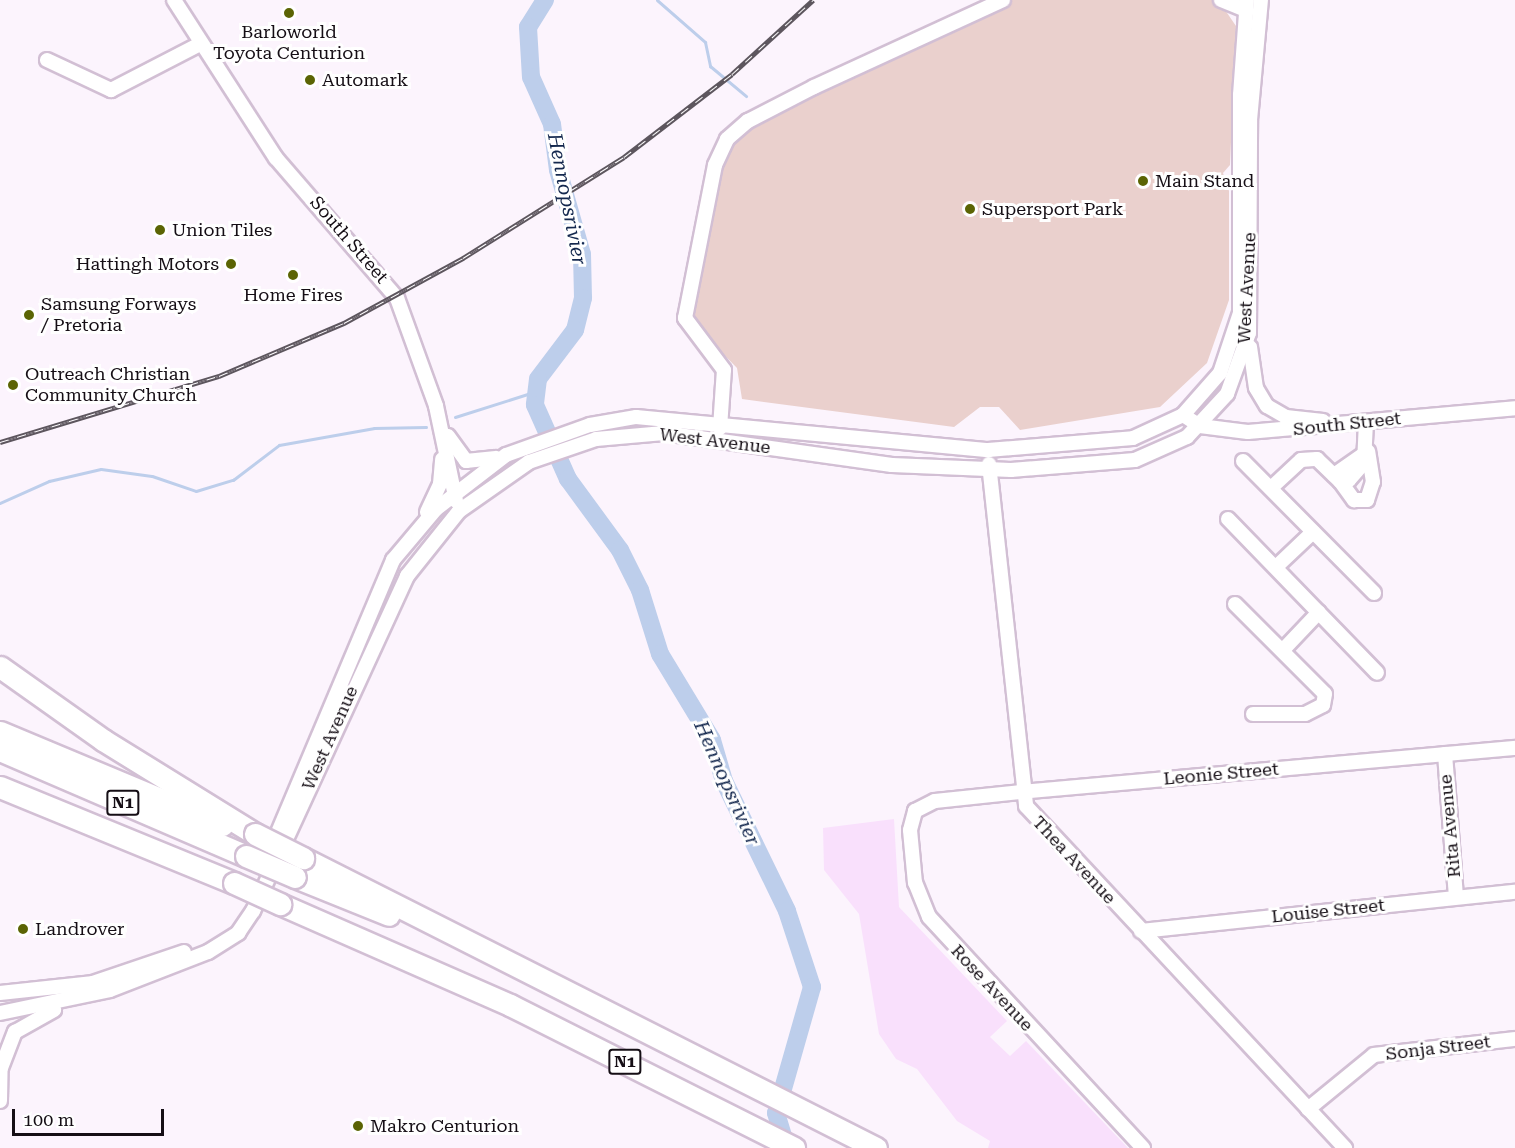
<!DOCTYPE html>
<html>
<head>
<meta charset="utf-8">
<style>
	body { margin:0 }
	#map { position:relative; width:1515px; height:1148px; overflow:hidden; background:#fcf4fd; font-family:"Roboto Serif",serif }
	div>[style] { position:absolute }
	.built>* { inset:0; background:#f9e0fc }
	.green>* { inset:0; background:#ead0cd }
	.stream>* { height:3px; margin:-1.5px; padding:0 1.5px; transform-origin:1.5px; border-radius:1.5px; background:#bdceeb }
	.river>* { height:18px; margin:-9px; padding:0 9px; transform-origin:9px; border-radius:9px; background:#bdceeb }
	.roads { filter:drop-shadow(2px 0 #d2bfd4) drop-shadow(-2px 0 #d2bfd4) drop-shadow(0 2px #d2bfd4) drop-shadow(0 -2px #d2bfd4) }
	.minor>* { height:14px; margin:-7px; padding:0 7px; transform-origin:7px; border-radius:7px; background:#fff }
	.highway>* { height:21px; margin:-10.5px; padding:0 10.5px; transform-origin:10.5px; border-radius:10.5px; background:#fff }
	.rail>* { height:5px; margin-top:-2.5px; transform-origin:0; background:repeating-linear-gradient(90deg,#fff 0 9px,#5d565e 0 18px); box-sizing:border-box; border-block:2px solid #5d565e }
	.bridges { filter:drop-shadow(2px 0 #d2bfd4) drop-shadow(-2px 0 #d2bfd4) drop-shadow(0 2px #d2bfd4) drop-shadow(0 -2px #d2bfd4) }
	.highway-bridge>* { height:21px; margin:-10.5px; padding:0 10.5px; transform-origin:10.5px; border-radius:10.5px; background:#fff }
	.dots>* { width:16px; height:16px; translate:-50% -50%; box-sizing:border-box; border:3px solid #fff; border-radius:50% }
	span { translate:-50% -50%; white-space:nowrap; text-align:center; line-height:1.15; -webkit-text-stroke:6px #fff; paint-order:stroke }
	.shield-label span { padding:2px 4px; background:#fff; border:2px solid; border-radius:4px; -webkit-text-stroke-width:0 }
	.shield-label { font-size:16px; color:#150e15; font-weight:700 }
	.poi-label { font-size:18px; color:#150e15 }
	.left { translate:0 -50%; text-align:left }
	.right { translate:-100% -50%; text-align:right }
	.street-label { font-size:18px; color:#150e15 }
	.water-label { font-size:20px; color:#14284e; font-style:italic }
	.scale { position:absolute; left:12px; top:1109px; width:152px; height:27px; box-sizing:border-box; border:3px solid #150e15; border-top:0; padding-left:8px; font-size:18px; line-height:21px; white-space:nowrap; color:#150e15; -webkit-text-stroke:4px #fff; paint-order:stroke }
</style>
</head>
<body>
<div id="map">
	<div class="built">
		<div style="clip-path:polygon(894px 819px,899px 907px,1007px 1021px,990px 1037px,1010px 1056px,1026px 1041px,1128px 1148px,988px 1148px,990px 1141px,957px 1121px,917px 1069px,896px 1059px,879px 1034px,859px 914px,824px 870px,823px 828px)"></div>
	</div>
	<div class="green">
		<div style="clip-path:polygon(989px 0,1226px 0,1223px 7px,1236px 26px,1230px 165px,1223px 173px,1229px 191px,1229px 300px,1207px 363px,1160px 407px,1020px 430px,999px 407px,980px 407px,954px 427px,742px 399px,737px 368px,699px 329px,694px 316px,723px 157px,746px 130px,763px 123px,757px 111px)"></div>
	</div>
	<div class="stream">
		<div style="left:657px;top:0;width:64px;rotate:41.2deg"></div>
		<div style="left:705px;top:42px;width:25px;rotate:78deg"></div>
		<div style="left:710px;top:66px;width:47px;rotate:39.8deg"></div>
		<div style="left:455px;top:417px;width:86px;rotate:-17.6deg"></div>
		<div style="left:0;top:503px;width:54px;rotate:-24.2deg"></div>
		<div style="left:49px;top:481px;width:53px;rotate:-13deg"></div>
		<div style="left:101px;top:469px;width:51px;rotate:7.8deg"></div>
		<div style="left:152px;top:476px;width:46px;rotate:18.8deg"></div>
		<div style="left:196px;top:491px;width:39px;rotate:-17deg"></div>
		<div style="left:233px;top:480px;width:58px;rotate:-37.3deg"></div>
		<div style="left:279px;top:445px;width:97px;rotate:-10.1deg"></div>
		<div style="left:374px;top:428px;width:52px;rotate:-1.1deg"></div>
	</div>
	<div class="river">
		<div style="left:545px;top:0;width:32px;rotate:122deg"></div>
		<div style="left:528px;top:27px;width:50px;rotate:86.6deg"></div>
		<div style="left:531px;top:77px;width:51px;rotate:65.9deg"></div>
		<div style="left:552px;top:124px;width:46px;rotate:82.6deg"></div>
		<div style="left:558px;top:170px;width:87px;rotate:74.1deg"></div>
		<div style="left:582px;top:254px;width:44px;rotate:88.7deg"></div>
		<div style="left:583px;top:298px;width:33px;rotate:104deg"></div>
		<div style="left:575px;top:330px;width:61px;rotate:127.1deg"></div>
		<div style="left:538px;top:379px;width:26px;rotate:97deg"></div>
		<div style="left:535px;top:405px;width:81px;rotate:66deg"></div>
		<div style="left:568px;top:479px;width:88px;rotate:53.8deg"></div>
		<div style="left:620px;top:550px;width:45px;rotate:63.4deg"></div>
		<div style="left:640px;top:590px;width:67px;rotate:72.6deg"></div>
		<div style="left:660px;top:654px;width:100px;rotate:58.8deg"></div>
		<div style="left:712px;top:740px;width:43px;rotate:73.7deg"></div>
		<div style="left:724px;top:781px;width:144px;rotate:64.1deg"></div>
		<div style="left:787px;top:911px;width:80px;rotate:71.8deg"></div>
		<div style="left:812px;top:987px;width:131px;rotate:105.9deg"></div>
		<div style="left:776px;top:1113px;width:37px;rotate:73deg"></div>
	</div>
	<div class="roads">
		<div class="minor">
			<div style="left:174px;top:0;width:188px;rotate:57.2deg"></div>
			<div style="left:276px;top:158px;width:185px;rotate:49.2deg"></div>
			<div style="left:397px;top:298px;width:115px;rotate:70.1deg"></div>
			<div style="left:436px;top:406px;width:97px;rotate:78.1deg"></div>
			<div style="left:1221px;top:0;width:27px;rotate:22deg"></div>
			<div style="left:47px;top:60px;width:71px;rotate:25.1deg"></div>
			<div style="left:111px;top:90px;width:98px;rotate:-27.3deg"></div>
			<div style="left:1250px;top:347px;width:41px;rotate:81.7deg"></div>
			<div style="left:1256px;top:388px;width:21px;rotate:59deg"></div>
			<div style="left:1267px;top:406px;width:22px;rotate:30deg"></div>
			<div style="left:1286px;top:417px;width:37px;rotate:6deg"></div>
			<div style="left:1183px;top:415px;width:20px;rotate:33deg"></div>
			<div style="left:1200px;top:426px;width:48px;rotate:7.1deg"></div>
			<div style="left:1248px;top:432px;width:268px;rotate:-5.1deg"></div>
			<div style="left:720px;top:428px;width:58px;rotate:-86.1deg"></div>
			<div style="left:724px;top:370px;width:65px;rotate:-126.9deg"></div>
			<div style="left:685px;top:318px;width:156px;rotate:-78.9deg"></div>
			<div style="left:715px;top:165px;width:29px;rotate:-65deg"></div>
			<div style="left:727px;top:139px;width:28px;rotate:-41deg"></div>
			<div style="left:748px;top:121px;width:74px;rotate:-27.3deg"></div>
			<div style="left:814px;top:87px;width:208px;rotate:-24.7deg"></div>
			<div style="left:448px;top:436px;width:31px;rotate:54deg"></div>
			<div style="left:466px;top:461px;width:30px;rotate:-6deg"></div>
			<div style="left:1243px;top:461px;width:186px;rotate:45.2deg"></div>
			<div style="left:989px;top:464px;width:344px;rotate:83.8deg"></div>
			<div style="left:1026px;top:806px;width:468px;rotate:47deg"></div>
			<div style="left:1334px;top:475px;width:38px;rotate:-35deg"></div>
			<div style="left:1340px;top:481px;width:24px;rotate:54deg"></div>
			<div style="left:1354px;top:500px;width:13px"></div>
			<div style="left:1367px;top:500px;width:19px;rotate:-72deg"></div>
			<div style="left:1373px;top:482px;width:31px;rotate:-99deg"></div>
			<div style="left:1271px;top:488px;width:41px;rotate:-43deg"></div>
			<div style="left:1301px;top:460px;width:16px;rotate:-4deg"></div>
			<div style="left:1317px;top:459px;width:32px;rotate:44deg"></div>
			<div style="left:1340px;top:481px;width:9px;rotate:-6deg"></div>
			<div style="left:1349px;top:480px;width:23px;rotate:-49deg"></div>
			<div style="left:1364px;top:463px;width:41px;rotate:-87.2deg"></div>
			<div style="left:427px;top:512px;width:31px;rotate:-65deg"></div>
			<div style="left:440px;top:484px;width:25px;rotate:-85deg"></div>
			<div style="left:1228px;top:519px;width:214px;rotate:45.9deg"></div>
			<div style="left:1276px;top:567px;width:51px;rotate:-43.4deg"></div>
			<div style="left:1235px;top:604px;width:127px;rotate:45deg"></div>
			<div style="left:1325px;top:694px;width:11px;rotate:100deg"></div>
			<div style="left:1323px;top:705px;width:20px;rotate:153deg"></div>
			<div style="left:1305px;top:714px;width:52px;rotate:180deg"></div>
			<div style="left:1283px;top:650px;width:52px;rotate:-46.5deg"></div>
			<div style="left:1445px;top:754px;width:143px;rotate:85.6deg"></div>
			<div style="left:271px;top:849px;width:314px;rotate:-67.1deg"></div>
			<div style="left:393px;top:560px;width:67px;rotate:-49.9deg"></div>
			<div style="left:436px;top:509px;width:88px;rotate:-37.6deg"></div>
			<div style="left:506px;top:455px;width:89px;rotate:-19.7deg"></div>
			<div style="left:590px;top:425px;width:47px;rotate:-9.9deg"></div>
			<div style="left:636px;top:417px;width:354px;rotate:5.4deg"></div>
			<div style="left:988px;top:450px;width:145px;rotate:-4.7deg"></div>
			<div style="left:1133px;top:438px;width:55px;rotate:-24.7deg"></div>
			<div style="left:1183px;top:415px;width:56px;rotate:-48.6deg"></div>
			<div style="left:1220px;top:373px;width:63px;rotate:-71.6deg"></div>
			<div style="left:1240px;top:313px;width:218px;rotate:-90deg"></div>
			<div style="left:1240px;top:95px;width:95px;rotate:-85.8deg"></div>
			<div style="left:1141px;top:931px;width:376px;rotate:-6deg"></div>
			<div style="left:0;top:993px;width:94px;rotate:-6.1deg"></div>
			<div style="left:93px;top:983px;width:96px;rotate:-18.8deg"></div>
			<div style="left:0;top:1013px;width:112px;rotate:-11.8deg"></div>
			<div style="left:110px;top:990px;width:105px;rotate:-21.2deg"></div>
			<div style="left:208px;top:952px;width:36px;rotate:-32deg"></div>
			<div style="left:238px;top:933px;width:27px;rotate:-56deg"></div>
			<div style="left:253px;top:911px;width:369px;rotate:-65.3deg"></div>
			<div style="left:407px;top:576px;width:83px;rotate:-51.3deg"></div>
			<div style="left:459px;top:511px;width:85px;rotate:-35deg"></div>
			<div style="left:529px;top:462px;width:71px;rotate:-18.9deg"></div>
			<div style="left:596px;top:439px;width:68px;rotate:-5deg"></div>
			<div style="left:664px;top:433px;width:230px;rotate:8deg"></div>
			<div style="left:892px;top:465px;width:119px;rotate:2.4deg"></div>
			<div style="left:1011px;top:470px;width:124px;rotate:-4.6deg"></div>
			<div style="left:1135px;top:460px;width:57px;rotate:-23.9deg"></div>
			<div style="left:1187px;top:437px;width:59px;rotate:-47.1deg"></div>
			<div style="left:1227px;top:394px;width:65px;rotate:-70.2deg"></div>
			<div style="left:1249px;top:333px;width:213px;rotate:-89.7deg"></div>
			<div style="left:1250px;top:120px;width:121px;rotate:-84.8deg"></div>
			<div style="left:1px;top:1068px;width:39px;rotate:-69deg"></div>
			<div style="left:15px;top:1032px;width:45px;rotate:-29.4deg"></div>
			<div style="left:0;top:1101px;width:39px;rotate:-89deg"></div>
			<div style="left:1308px;top:1109px;width:85px;rotate:-39.3deg"></div>
			<div style="left:1374px;top:1055px;width:142px;rotate:-6.5deg"></div>
			<div style="left:1143px;top:1148px;width:315px;rotate:-132.8deg"></div>
			<div style="left:929px;top:917px;width:37px;rotate:-112deg"></div>
			<div style="left:915px;top:883px;width:53px;rotate:-95.4deg"></div>
			<div style="left:910px;top:830px;width:20px;rotate:-75deg"></div>
			<div style="left:915px;top:811px;width:22px;rotate:-27deg"></div>
			<div style="left:935px;top:801px;width:85px;rotate:-6deg"></div>
			<div style="left:1020px;top:792px;width:497px;rotate:-5.1deg"></div>
		</div>
		<div class="highway">
			<div style="left:0;top:667px;width:126px;rotate:35.3deg"></div>
			<div style="left:103px;top:740px;width:179px;rotate:31.7deg"></div>
			<div style="left:0;top:732px;width:241px;rotate:22.7deg"></div>
			<div style="left:0;top:750px;width:268px;rotate:23.3deg"></div>
			<div style="left:0;top:787px;width:253px;rotate:22.3deg"></div>
			<div style="left:303px;top:858px;width:642px;rotate:26.84deg"></div>
			<div style="left:295px;top:877px;width:101px;rotate:22deg"></div>
			<div style="left:280px;top:904px;width:251px;rotate:23.7deg"></div>
			<div style="left:510px;top:1005px;width:318px;rotate:26.7deg"></div>
		</div>
	</div>
	<div class="rail">
		<div style="left:0;top:442px;width:229px;rotate:-16.8deg"></div>
		<div style="left:219px;top:376px;width:136px;rotate:-23deg"></div>
		<div style="left:344px;top:323px;width:136px;rotate:-28.6deg"></div>
		<div style="left:463px;top:258px;width:190px;rotate:-32.1deg"></div>
		<div style="left:624px;top:157px;width:136px;rotate:-37.5deg"></div>
		<div style="left:732px;top:74px;width:110px;rotate:-42.4deg"></div>
	</div>
	<div class="bridges">
		<div class="highway-bridge">
			<div style="left:255px;top:834px;width:54px;rotate:26.6deg"></div>
			<div style="left:246px;top:856px;width:53px;rotate:23.2deg"></div>
			<div style="left:234px;top:883px;width:51px;rotate:24.5deg"></div>
		</div>
	</div>
	<div class="dots">
		<div style="left:289px;top:13px;background:#5b6404"></div>
		<div style="left:310px;top:80px;background:#5b6404"></div>
		<div style="left:1143px;top:181px;background:#5b6404"></div>
		<div style="left:970px;top:209px;background:#5b6404"></div>
		<div style="left:160px;top:230px;background:#5b6404"></div>
		<div style="left:231px;top:264px;background:#5b6404"></div>
		<div style="left:293px;top:275px;background:#5b6404"></div>
		<div style="left:29px;top:315px;background:#5b6404"></div>
		<div style="left:13px;top:385px;background:#5b6404"></div>
		<div style="left:23px;top:929px;background:#5b6404"></div>
		<div style="left:358px;top:1126px;background:#5b6404"></div>
	</div>
	<div class="shield-label">
		<span style="left:123px;top:803px">N1</span>
		<span style="left:625px;top:1062px">N1</span>
	</div>
	<div class="poi-label">
		<span style="left:289px;top:43px">Barloworld<br>Toyota Centurion</span>
		<span class="left" style="left:322px;top:80px">Automark</span>
		<span class="left" style="left:1155px;top:181px">Main Stand</span>
		<span class="left" style="left:982px;top:209px">Supersport Park</span>
		<span class="left" style="left:172px;top:230px">Union Tiles</span>
		<span class="right" style="left:219px;top:264px">Hattingh Motors</span>
		<span style="left:293px;top:295px">Home Fires</span>
		<span class="left" style="left:41px;top:315px">Samsung Forways<br>/ Pretoria</span>
		<span class="left" style="left:25px;top:385px">Outreach Christian<br>Community Church</span>
		<span class="left" style="left:35px;top:929px">Landrover</span>
		<span class="left" style="left:370px;top:1126px">Makro Centurion</span>
	</div>
	<div class="street-label">
		<span style="left:349px;top:240px;rotate:49deg">South Street</span>
		<span style="left:1247px;top:288px;rotate:-87deg">West Avenue</span>
		<span style="left:1347px;top:424px;rotate:-6deg">South Street</span>
		<span style="left:715px;top:441px;rotate:7deg">West Avenue</span>
		<span style="left:330px;top:738px;rotate:-66deg">West Avenue</span>
		<span style="left:1221px;top:774px;rotate:-5deg">Leonie Street</span>
		<span style="left:1450px;top:826px;rotate:-95deg">Rita Avenue</span>
		<span style="left:1074px;top:860px;rotate:47deg">Thea Avenue</span>
		<span style="left:1328px;top:911px;rotate:-6deg">Louise Street</span>
		<span style="left:992px;top:988px;rotate:47deg">Rose Avenue</span>
		<span style="left:1438px;top:1048px;rotate:-7deg">Sonja Street</span>
	</div>
	<div class="water-label">
		<span style="left:567px;top:199px;rotate:79deg">Hennopsrivier</span>
		<span style="left:727px;top:783px;rotate:66deg">Hennopsrivier</span>
	</div>
	<div class="scale">100 m</div>
</div>
</body>
</html>
